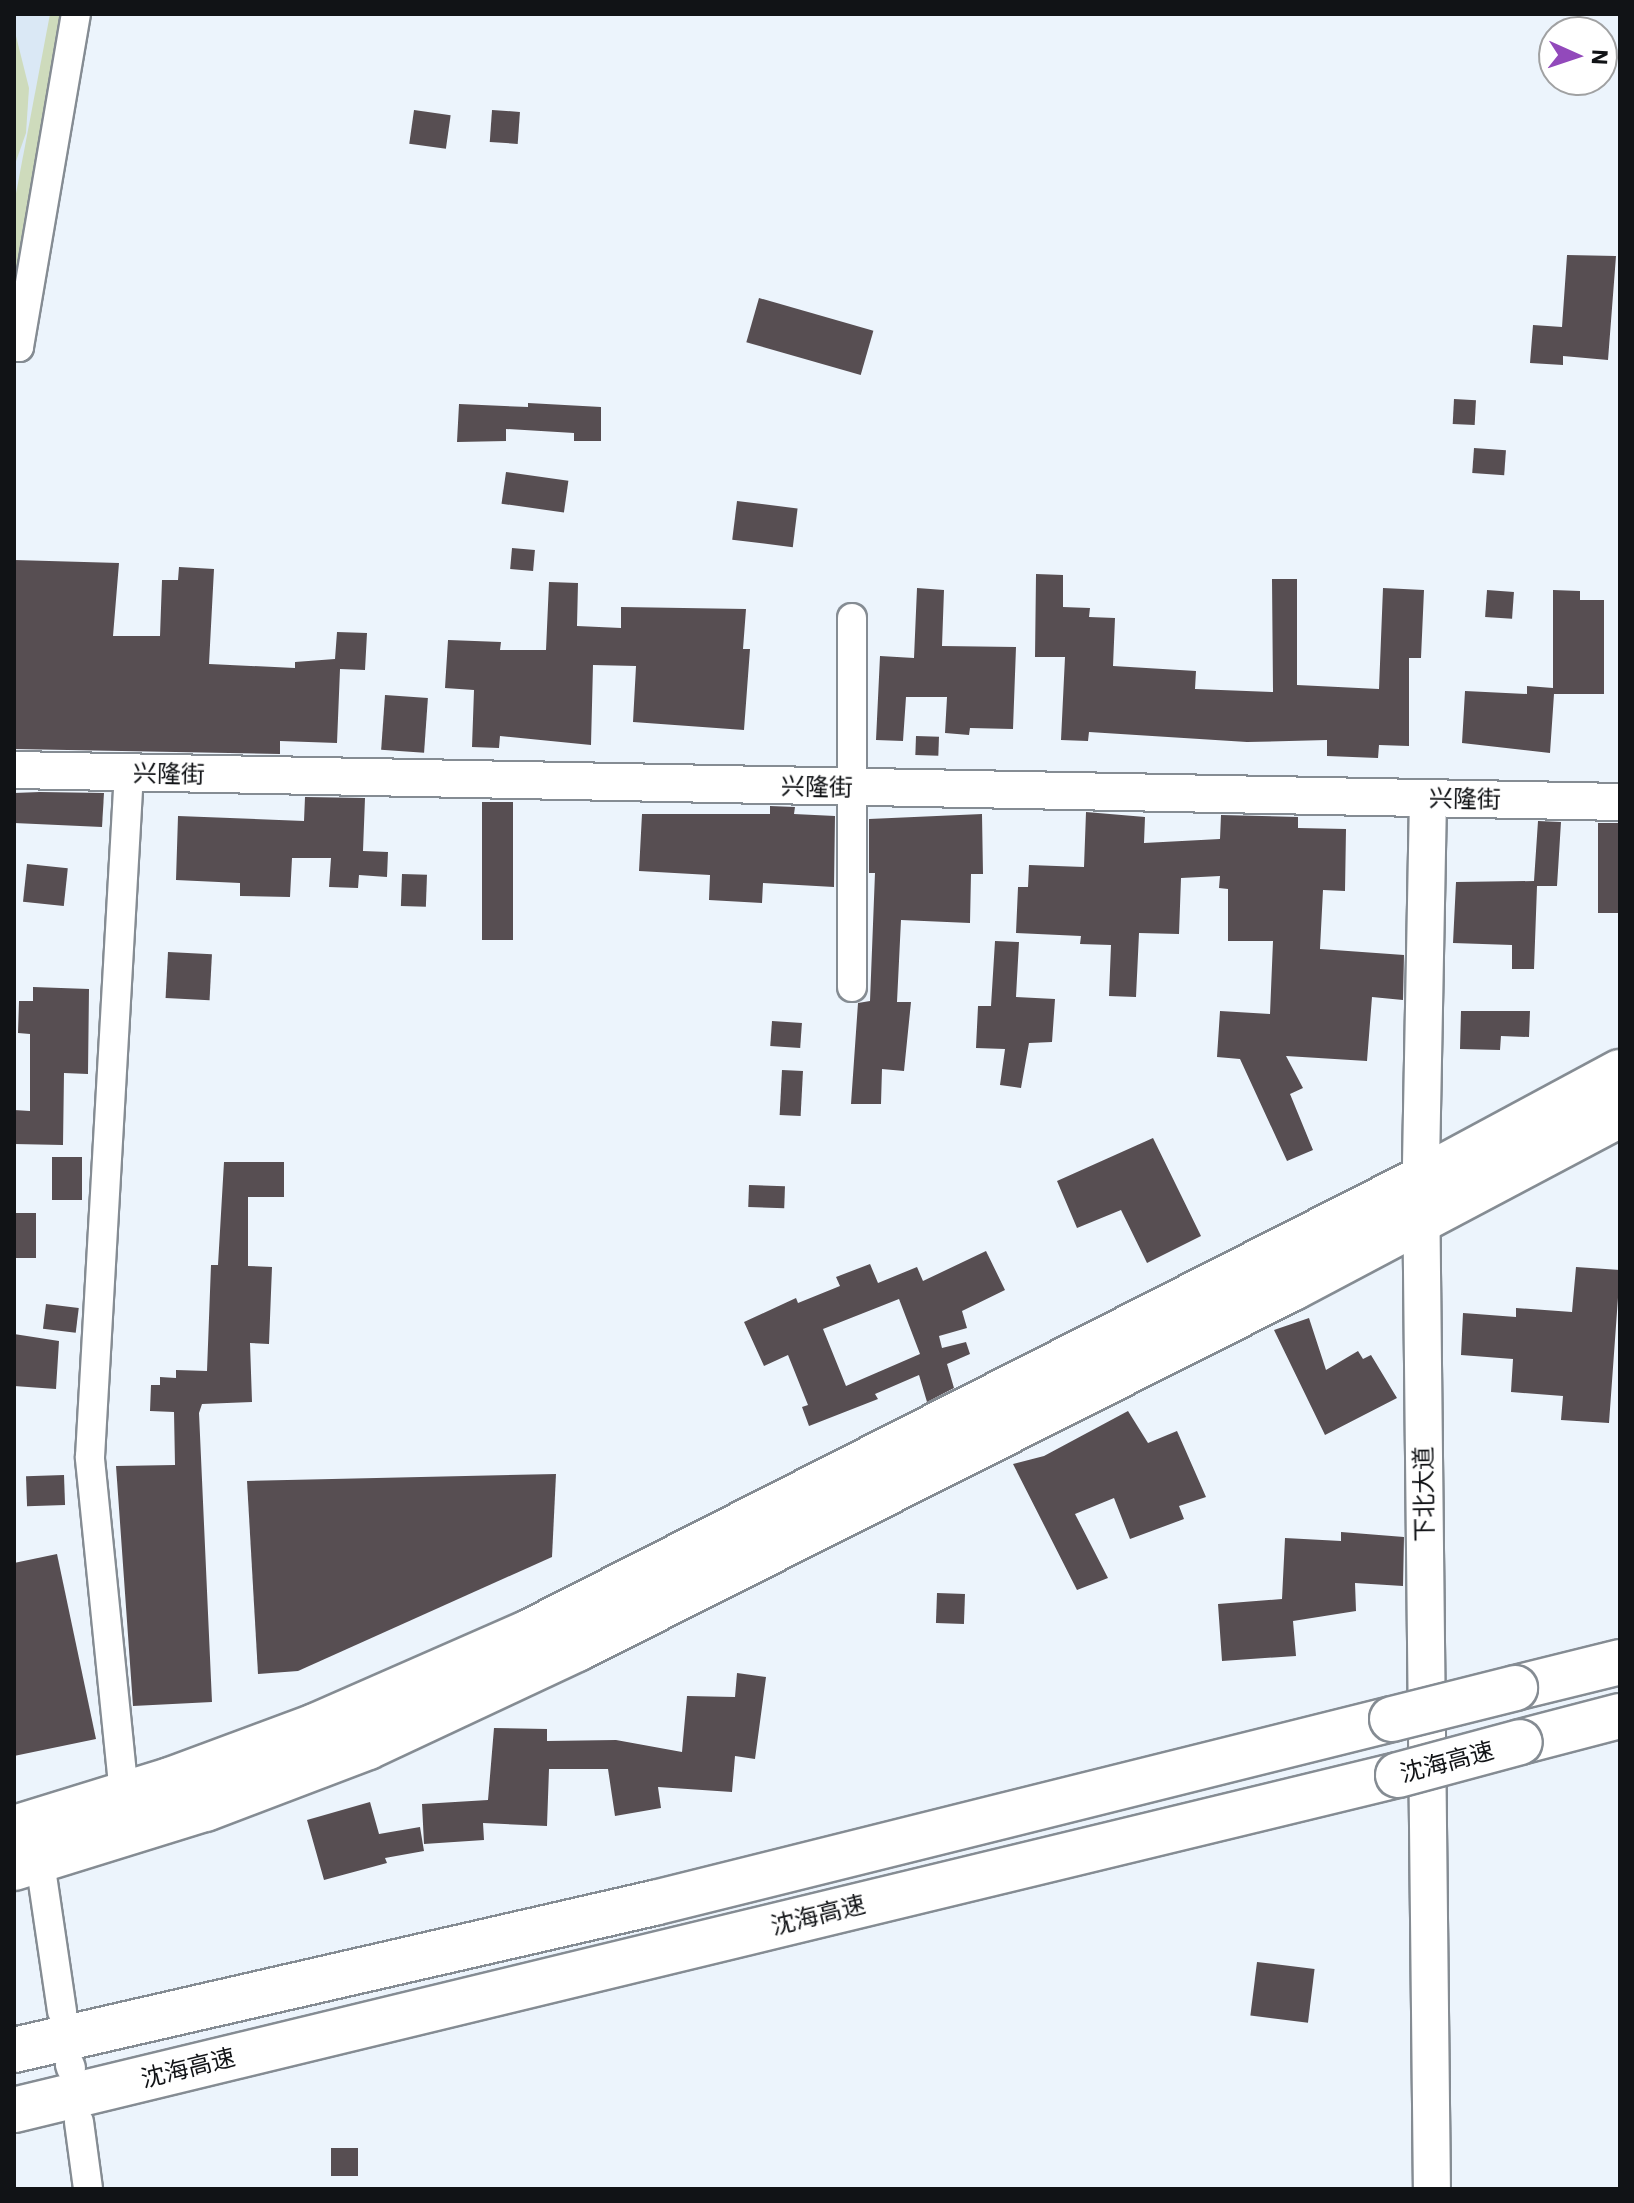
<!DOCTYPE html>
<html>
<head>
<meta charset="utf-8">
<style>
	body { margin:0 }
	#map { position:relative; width:1634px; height:2203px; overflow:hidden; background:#ecf4fc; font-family:"IBM Plex Sans","Noto Sans SC",sans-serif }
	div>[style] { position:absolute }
	.built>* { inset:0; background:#dae8f5 }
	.green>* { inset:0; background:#cedbbc }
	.building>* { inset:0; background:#574e52; transform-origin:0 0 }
	.roads { filter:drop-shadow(2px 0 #858c93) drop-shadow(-2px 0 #858c93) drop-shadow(0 2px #858c93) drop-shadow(0 -2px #858c93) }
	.minor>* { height:28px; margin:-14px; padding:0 14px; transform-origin:14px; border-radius:14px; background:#fff }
	.tertiary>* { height:36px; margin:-18px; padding:0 18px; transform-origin:18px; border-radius:18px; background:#fff }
	.primary>* { height:44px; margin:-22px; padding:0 22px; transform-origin:22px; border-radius:22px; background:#fff }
	.motorway>* { height:44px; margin:-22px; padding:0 22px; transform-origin:22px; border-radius:22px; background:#fff }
	.bridges { filter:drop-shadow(2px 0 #858c93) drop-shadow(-2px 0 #858c93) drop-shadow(0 2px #858c93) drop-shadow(0 -2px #858c93) }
	.motorway-bridge>* { height:44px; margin:-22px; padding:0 22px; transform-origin:22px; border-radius:22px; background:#fff }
	span { translate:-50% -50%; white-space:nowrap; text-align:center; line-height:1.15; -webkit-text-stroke:8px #fff; paint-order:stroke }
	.street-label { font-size:24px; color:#111316 }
	.frame { position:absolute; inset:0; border:16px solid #111316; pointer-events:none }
	.north { position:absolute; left:1538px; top:16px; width:80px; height:80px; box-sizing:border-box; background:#fff; border:2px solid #a0a1a2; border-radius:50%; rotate:93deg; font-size:22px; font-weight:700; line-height:32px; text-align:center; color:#111316 }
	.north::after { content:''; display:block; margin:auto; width:28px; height:36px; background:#9249bb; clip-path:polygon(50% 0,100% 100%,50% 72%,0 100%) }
</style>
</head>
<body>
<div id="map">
	<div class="built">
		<div style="clip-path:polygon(14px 14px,73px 14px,14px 298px)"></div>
	</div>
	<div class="green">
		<div style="clip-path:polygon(50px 14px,73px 14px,14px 298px,14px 204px)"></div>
		<div style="clip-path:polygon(14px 28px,29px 88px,26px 133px,14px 167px)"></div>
	</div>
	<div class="building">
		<div style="left:414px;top:110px;width:37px;height:34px;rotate:8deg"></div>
		<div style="left:492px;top:110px;width:28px;height:32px;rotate:4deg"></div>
		<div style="clip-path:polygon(1567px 255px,1616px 256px,1608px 360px,1563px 356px,1563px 365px,1530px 363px,1533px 325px,1562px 327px)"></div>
		<div style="left:759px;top:298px;width:119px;height:46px;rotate:16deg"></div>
		<div style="left:1454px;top:399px;width:22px;height:25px;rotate:3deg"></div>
		<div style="clip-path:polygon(528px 403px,601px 407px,601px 441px,574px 441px,574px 433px,506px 429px,506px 441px,457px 442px,459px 404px,528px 407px)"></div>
		<div style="left:1474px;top:448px;width:32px;height:25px;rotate:4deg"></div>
		<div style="left:506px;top:472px;width:63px;height:32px;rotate:8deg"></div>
		<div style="left:737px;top:501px;width:61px;height:39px;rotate:7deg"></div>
		<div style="left:512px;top:548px;width:23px;height:21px;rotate:5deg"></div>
		<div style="clip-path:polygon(14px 560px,119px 563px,113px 636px,160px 636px,162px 580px,178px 580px,179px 567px,214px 569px,209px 664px,295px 668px,295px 662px,335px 659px,337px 632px,367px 633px,365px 670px,340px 669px,337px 743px,280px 741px,280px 754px,14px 749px)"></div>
		<div style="clip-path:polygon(1036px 574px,1063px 575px,1063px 607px,1090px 608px,1089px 617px,1115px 618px,1113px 666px,1196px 671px,1195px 689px,1273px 692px,1272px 579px,1297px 579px,1297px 685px,1379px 689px,1383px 588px,1424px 590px,1421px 658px,1409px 658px,1409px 746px,1379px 745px,1378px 758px,1327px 756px,1327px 740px,1247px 742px,1089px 732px,1088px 741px,1061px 740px,1065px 657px,1035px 657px)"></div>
		<div style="clip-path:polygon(549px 582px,578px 583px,577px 626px,621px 628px,621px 607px,746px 609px,743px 649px,750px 649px,744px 730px,633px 722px,636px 666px,593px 665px,591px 745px,500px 736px,499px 748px,472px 747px,474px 690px,445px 688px,448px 640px,501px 642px,500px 650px,546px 650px)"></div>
		<div style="clip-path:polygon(917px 588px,944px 590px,942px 646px,1016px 647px,1013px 729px,970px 728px,969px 735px,945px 733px,947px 697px,906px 697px,903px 741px,876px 740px,880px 656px,914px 658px)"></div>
		<div style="left:1487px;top:590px;width:27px;height:27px;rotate:4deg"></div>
		<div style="clip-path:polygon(1553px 590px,1580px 591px,1580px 600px,1604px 600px,1604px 694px,1554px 694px,1550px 753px,1462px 743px,1465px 691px,1527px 694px,1527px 686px,1553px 688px)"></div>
		<div style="left:385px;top:695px;width:43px;height:55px;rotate:4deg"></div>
		<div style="left:916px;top:736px;width:23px;height:19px;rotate:2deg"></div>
		<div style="clip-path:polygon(40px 792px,104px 793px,102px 827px,14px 823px,14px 793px)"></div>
		<div style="clip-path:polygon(305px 797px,365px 798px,363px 851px,388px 852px,387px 877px,359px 875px,358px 888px,329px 887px,331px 858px,292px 858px,290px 897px,240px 896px,240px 883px,176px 880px,178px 816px,304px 821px)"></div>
		<div style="left:482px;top:802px;width:31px;height:138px"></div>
		<div style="clip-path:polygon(770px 806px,795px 807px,794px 814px,835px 816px,834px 887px,763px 883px,762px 903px,709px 900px,710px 875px,639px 871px,642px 814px,770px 814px)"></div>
		<div style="clip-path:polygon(1086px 812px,1145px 817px,1144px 843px,1220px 839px,1221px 815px,1298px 817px,1298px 828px,1346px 829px,1345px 891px,1323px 890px,1320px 949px,1404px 955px,1403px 1000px,1372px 997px,1367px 1061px,1286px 1056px,1303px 1088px,1290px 1094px,1313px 1150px,1287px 1161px,1240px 1059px,1217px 1057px,1220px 1011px,1270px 1014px,1273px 941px,1228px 941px,1228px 889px,1219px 888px,1220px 876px,1181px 878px,1179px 934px,1139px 933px,1136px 997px,1109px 996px,1111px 945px,1080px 944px,1081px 936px,1016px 933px,1018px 887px,1028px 887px,1029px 865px,1084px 867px)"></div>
		<div style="clip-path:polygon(982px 814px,983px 874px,971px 874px,970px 923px,901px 920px,897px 1002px,911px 1002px,904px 1071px,882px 1069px,881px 1104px,851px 1104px,858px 1003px,870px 1001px,875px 873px,869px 873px,869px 819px)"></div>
		<div style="clip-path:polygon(1538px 821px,1561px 822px,1557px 886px,1537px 886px,1534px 969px,1512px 969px,1512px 945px,1453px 943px,1456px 882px,1534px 881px)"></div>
		<div style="left:1598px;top:823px;width:22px;height:90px"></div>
		<div style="left:27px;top:864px;width:41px;height:38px;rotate:6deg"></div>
		<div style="left:402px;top:874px;width:25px;height:32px;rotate:2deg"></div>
		<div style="clip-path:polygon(995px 941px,1019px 942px,1016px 997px,1055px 999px,1052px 1042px,1029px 1043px,1021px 1088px,1000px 1085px,1005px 1049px,976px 1048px,978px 1006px,991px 1006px)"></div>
		<div style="left:168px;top:952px;width:44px;height:46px;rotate:3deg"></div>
		<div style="clip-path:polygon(33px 987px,89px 989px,88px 1074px,64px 1073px,63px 1145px,14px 1144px,14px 1110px,30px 1111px,30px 1034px,18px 1033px,19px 1001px,33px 1001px)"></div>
		<div style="clip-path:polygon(1461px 1011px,1530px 1011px,1529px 1037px,1501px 1036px,1500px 1050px,1460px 1049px)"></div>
		<div style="left:772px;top:1021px;width:30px;height:25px;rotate:4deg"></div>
		<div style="left:782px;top:1070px;width:21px;height:45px;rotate:3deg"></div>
		<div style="clip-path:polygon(1153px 1138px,1201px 1236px,1147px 1263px,1121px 1210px,1077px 1228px,1057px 1181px)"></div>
		<div style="left:52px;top:1157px;width:30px;height:43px"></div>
		<div style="clip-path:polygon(224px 1162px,284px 1162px,284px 1197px,248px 1197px,248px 1266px,272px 1267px,269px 1344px,250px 1343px,252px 1402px,202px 1404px,199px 1413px,212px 1702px,133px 1706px,116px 1466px,175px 1465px,174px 1412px,150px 1411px,151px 1385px,160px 1385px,160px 1377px,176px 1378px,176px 1370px,207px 1371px,211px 1265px,218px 1265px)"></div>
		<div style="left:749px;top:1185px;width:36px;height:22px;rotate:2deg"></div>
		<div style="left:14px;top:1213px;width:22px;height:45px"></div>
		<div style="clip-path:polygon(evenodd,986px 1251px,1005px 1290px,962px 1311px,967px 1328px,939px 1336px,942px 1348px,966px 1342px,970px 1354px,947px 1364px,954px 1388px,927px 1402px,919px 1375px,875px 1394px,878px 1399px,809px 1426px,802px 1407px,808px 1405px,788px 1355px,764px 1366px,744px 1322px,796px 1298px,798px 1303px,840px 1286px,836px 1277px,870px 1264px,878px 1283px,917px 1267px,923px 1281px,986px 1251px,899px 1299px,920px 1354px,846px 1386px,823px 1329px,899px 1299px)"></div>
		<div style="clip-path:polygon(1576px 1267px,1620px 1270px,1609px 1423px,1561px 1420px,1563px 1396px,1511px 1392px,1513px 1359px,1461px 1355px,1463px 1313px,1516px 1317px,1516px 1308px,1572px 1312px)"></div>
		<div style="left:46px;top:1304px;width:33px;height:25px;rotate:7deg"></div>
		<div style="clip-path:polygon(1309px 1318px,1326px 1370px,1358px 1351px,1363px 1359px,1371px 1355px,1397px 1398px,1325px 1435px,1274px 1330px)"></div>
		<div style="clip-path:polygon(14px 1334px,59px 1341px,56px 1389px,14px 1386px)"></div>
		<div style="clip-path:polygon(1128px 1411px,1148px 1443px,1177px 1431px,1206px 1497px,1179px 1506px,1184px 1519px,1130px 1539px,1114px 1498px,1075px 1514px,1108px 1578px,1077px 1590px,1013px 1464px,1044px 1456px)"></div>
		<div style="clip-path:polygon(556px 1474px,552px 1557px,298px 1671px,258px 1674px,247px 1481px)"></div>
		<div style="left:64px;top:1475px;width:30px;height:38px;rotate:88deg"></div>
		<div style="clip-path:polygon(1341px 1532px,1404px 1537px,1403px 1586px,1355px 1583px,1356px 1611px,1293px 1621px,1296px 1656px,1222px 1661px,1218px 1604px,1282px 1599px,1285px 1538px,1341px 1541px)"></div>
		<div style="clip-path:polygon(57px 1554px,96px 1739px,14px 1756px,14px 1563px)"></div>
		<div style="left:937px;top:1593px;width:28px;height:30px;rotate:2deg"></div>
		<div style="clip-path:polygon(737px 1673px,766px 1677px,755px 1759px,735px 1756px,732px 1792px,658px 1787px,661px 1808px,615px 1816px,608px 1769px,549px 1769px,547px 1826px,483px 1823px,484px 1840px,424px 1844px,422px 1804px,488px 1800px,494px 1728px,547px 1729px,547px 1741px,616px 1740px,682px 1752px,687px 1696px,735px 1697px)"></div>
		<div style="clip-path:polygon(370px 1802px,379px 1834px,420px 1827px,424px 1851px,385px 1858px,387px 1863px,324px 1880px,307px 1820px)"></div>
		<div style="left:1257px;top:1962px;width:58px;height:54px;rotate:7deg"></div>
		<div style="left:331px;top:2148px;width:27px;height:28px"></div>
	</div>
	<div class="roads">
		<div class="minor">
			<div style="left:14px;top:347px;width:5px"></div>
			<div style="left:19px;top:347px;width:338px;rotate:-80.3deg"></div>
			<div style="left:852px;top:987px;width:369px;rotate:-90deg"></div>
			<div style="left:124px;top:1794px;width:339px;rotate:-95.8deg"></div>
			<div style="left:90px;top:1457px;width:685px;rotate:-86.74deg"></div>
			<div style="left:40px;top:1862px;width:151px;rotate:81.6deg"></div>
			<div style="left:70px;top:2065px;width:3px;rotate:72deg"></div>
			<div style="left:79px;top:2122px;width:68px;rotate:82.3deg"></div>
		</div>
		<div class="tertiary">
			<div style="left:14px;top:770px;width:1606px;rotate:1.14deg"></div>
			<div style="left:1428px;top:799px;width:380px;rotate:91.1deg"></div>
			<div style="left:1421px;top:1179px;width:1010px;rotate:89.38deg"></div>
		</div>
		<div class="primary">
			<div style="left:14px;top:1828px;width:163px;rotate:-17.1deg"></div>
			<div style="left:170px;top:1780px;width:155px;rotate:-20.4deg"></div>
			<div style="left:315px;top:1726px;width:234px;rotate:-23.7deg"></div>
			<div style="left:529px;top:1632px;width:1000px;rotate:-26.92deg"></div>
			<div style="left:1421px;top:1179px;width:226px;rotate:-28.3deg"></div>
			<div style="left:14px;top:1868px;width:200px;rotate:-17.2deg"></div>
			<div style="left:205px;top:1809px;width:174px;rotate:-20.8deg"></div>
			<div style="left:368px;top:1747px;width:231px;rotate:-25.1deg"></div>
			<div style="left:577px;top:1649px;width:802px;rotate:-26.76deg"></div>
			<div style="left:1293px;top:1288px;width:370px;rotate:-27.9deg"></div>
		</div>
		<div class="motorway">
			<div style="left:1515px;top:1688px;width:108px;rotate:-13.9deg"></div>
			<div style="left:1520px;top:1742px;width:103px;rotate:-14.6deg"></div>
			<div style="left:14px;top:2050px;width:657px;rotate:-12.94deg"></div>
			<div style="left:654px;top:1903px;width:761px;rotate:-14deg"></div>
			<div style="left:14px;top:2110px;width:1424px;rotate:-13.61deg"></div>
		</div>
	</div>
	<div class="bridges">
		<div class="motorway-bridge">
			<div style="left:1392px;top:1719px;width:127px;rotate:-14.1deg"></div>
			<div style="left:1398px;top:1775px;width:126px;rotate:-15.1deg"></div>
		</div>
	</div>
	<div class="street-label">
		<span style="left:169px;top:774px;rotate:1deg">兴隆街</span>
		<span style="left:817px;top:787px;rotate:1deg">兴隆街</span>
		<span style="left:1465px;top:799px;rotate:1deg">兴隆街</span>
		<span style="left:1424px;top:1494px;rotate:-91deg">下北大道</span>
		<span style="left:1447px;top:1762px;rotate:-15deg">沈海高速</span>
		<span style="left:818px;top:1915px;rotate:-14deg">沈海高速</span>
		<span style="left:188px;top:2068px;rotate:-14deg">沈海高速</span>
	</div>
	<div class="frame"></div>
	<div class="north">N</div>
</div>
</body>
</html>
